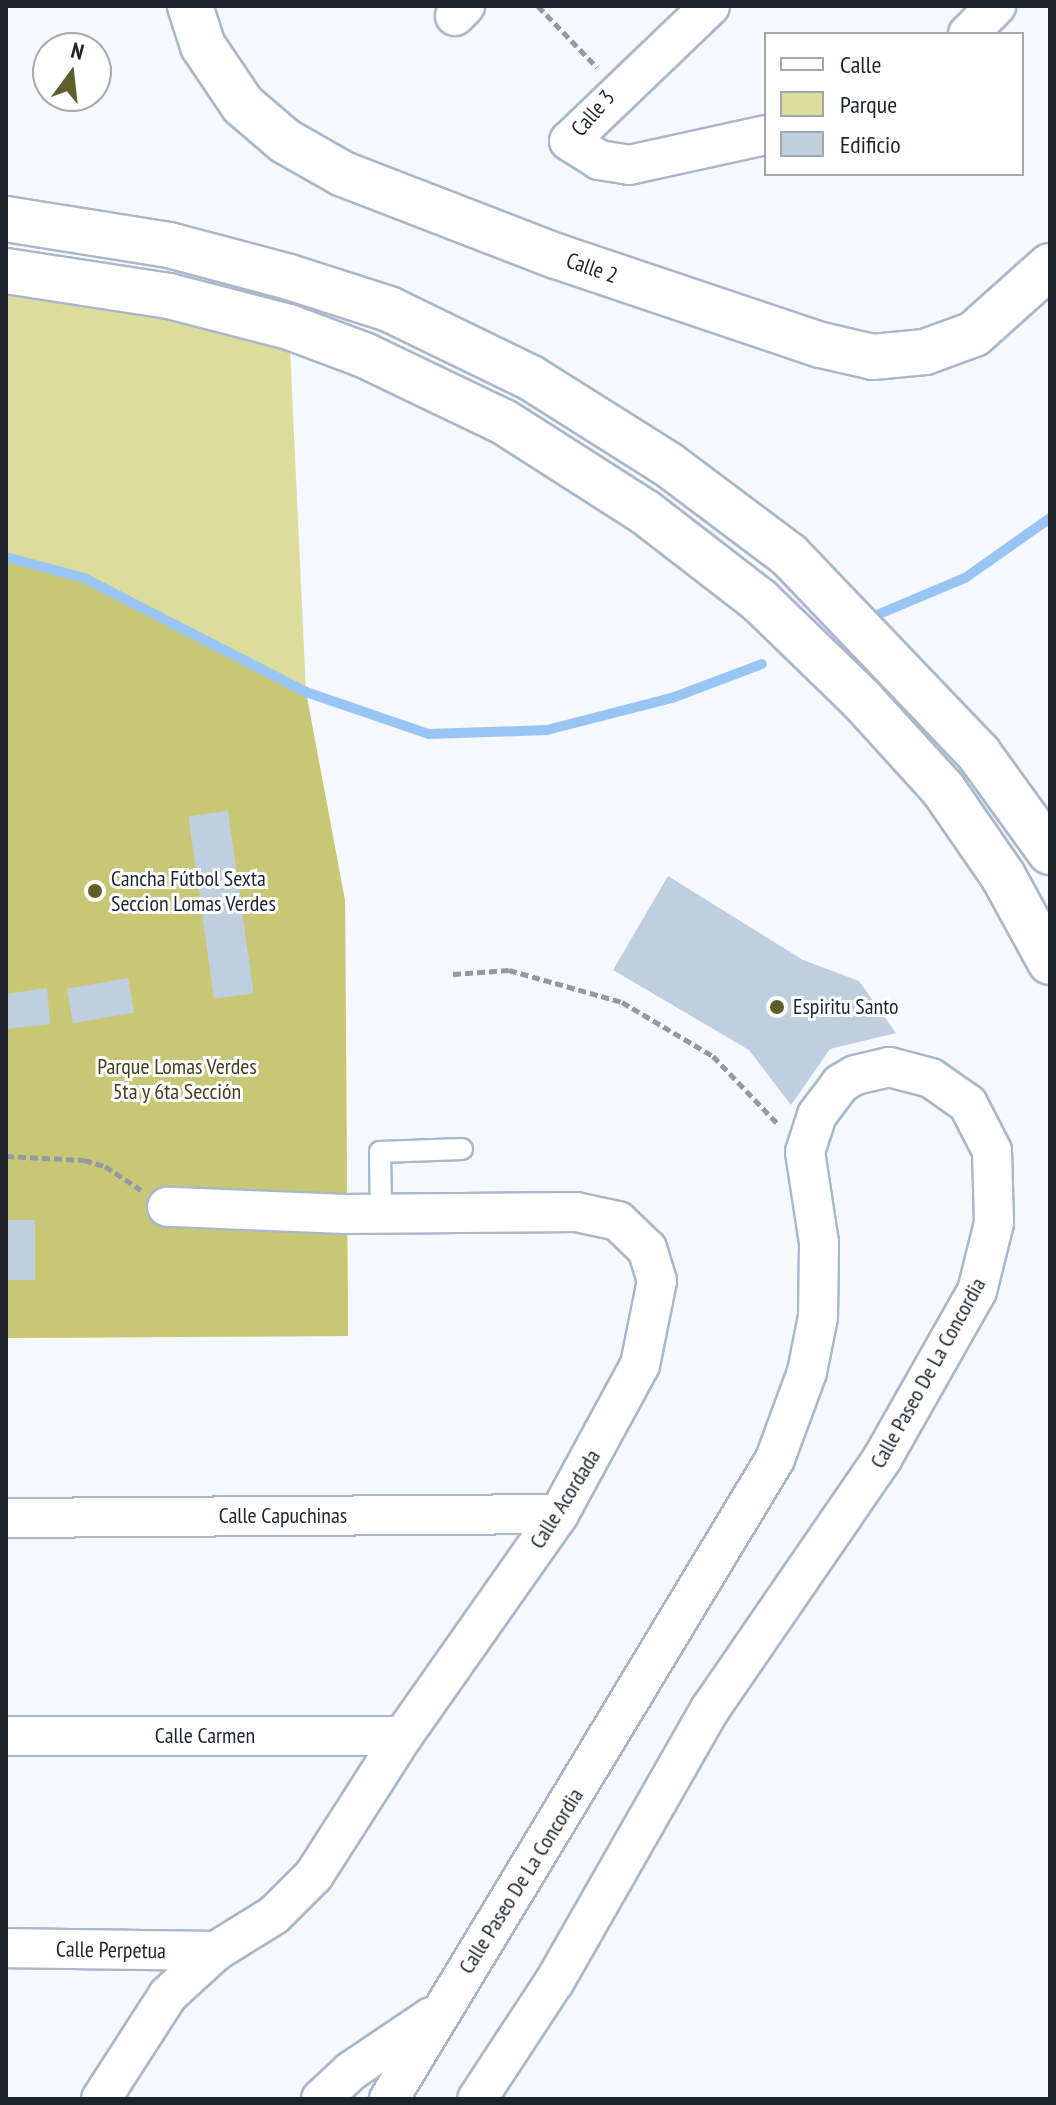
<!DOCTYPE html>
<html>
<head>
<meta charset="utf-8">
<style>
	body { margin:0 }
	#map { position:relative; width:1056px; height:2105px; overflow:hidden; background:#f5f8fc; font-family:"PT Sans Narrow",sans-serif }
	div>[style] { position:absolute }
	.green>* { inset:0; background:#dddd9b }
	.forest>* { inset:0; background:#c8c776 }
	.stream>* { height:10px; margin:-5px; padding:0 5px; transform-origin:5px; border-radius:5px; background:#99c5f5 }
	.building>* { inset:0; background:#bfcfe0; transform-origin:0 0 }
	.path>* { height:5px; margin-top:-2.5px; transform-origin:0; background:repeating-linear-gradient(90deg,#969a9f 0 8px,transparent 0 12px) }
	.roads { filter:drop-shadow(2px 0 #a8b8ca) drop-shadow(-2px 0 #a8b8ca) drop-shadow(0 2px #a8b8ca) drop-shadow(0 -2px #a8b8ca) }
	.lane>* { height:20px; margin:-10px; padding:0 10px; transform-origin:10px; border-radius:10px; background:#fff }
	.street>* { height:38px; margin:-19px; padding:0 19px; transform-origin:19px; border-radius:19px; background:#fff }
	.secondary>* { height:44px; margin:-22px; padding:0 22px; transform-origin:22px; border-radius:22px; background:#fff }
	.highway>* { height:44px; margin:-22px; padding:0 22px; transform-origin:22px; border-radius:22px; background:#fff }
	.dots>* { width:22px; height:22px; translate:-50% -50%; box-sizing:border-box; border:4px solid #fff; border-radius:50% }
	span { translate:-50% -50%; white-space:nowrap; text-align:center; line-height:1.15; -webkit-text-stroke:6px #fff; paint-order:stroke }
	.street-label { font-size:22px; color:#1e242b }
	.poi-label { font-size:22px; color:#1e242b }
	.left { translate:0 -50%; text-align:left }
	.park-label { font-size:22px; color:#3f3f1b }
	.frame { position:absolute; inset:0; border:8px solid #1e242b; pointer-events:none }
	.legend { position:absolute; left:764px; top:32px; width:260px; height:144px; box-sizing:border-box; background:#fff; border:2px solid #a5a7aa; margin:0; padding:10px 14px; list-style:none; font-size:24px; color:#1e242b }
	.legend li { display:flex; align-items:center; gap:16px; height:40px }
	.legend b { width:40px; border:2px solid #a5a7aa }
	.north { position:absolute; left:32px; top:32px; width:80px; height:80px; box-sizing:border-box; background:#fff; border:2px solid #a5a7aa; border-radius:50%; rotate:15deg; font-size:22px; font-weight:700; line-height:32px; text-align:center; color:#1e242b }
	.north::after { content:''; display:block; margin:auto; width:28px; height:36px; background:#5f5f2c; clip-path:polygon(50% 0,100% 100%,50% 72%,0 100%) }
</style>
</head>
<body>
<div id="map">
	<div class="green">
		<div style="clip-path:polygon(6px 271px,289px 327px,306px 692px,345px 901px,348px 1336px,6px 1338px)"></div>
	</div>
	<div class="forest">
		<div style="clip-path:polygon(6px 557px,84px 578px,306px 692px,345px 901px,348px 1336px,6px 1338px)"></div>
	</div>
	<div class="stream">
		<div style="left:6px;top:557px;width:81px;rotate:15.1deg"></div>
		<div style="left:84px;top:578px;width:250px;rotate:27.2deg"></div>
		<div style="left:306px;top:692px;width:130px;rotate:18.9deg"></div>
		<div style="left:429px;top:734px;width:118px;rotate:-1.9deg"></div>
		<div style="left:547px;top:730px;width:129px;rotate:-14.4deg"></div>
		<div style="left:672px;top:698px;width:96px;rotate:-20.7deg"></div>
		<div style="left:872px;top:617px;width:101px;rotate:-22.8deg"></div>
		<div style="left:965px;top:578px;width:104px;rotate:-35.2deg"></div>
	</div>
	<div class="building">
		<div style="left:228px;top:811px;width:184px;height:40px;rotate:82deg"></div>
		<div style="clip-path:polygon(668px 876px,803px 960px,859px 981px,896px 1033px,830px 1049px,791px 1105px,749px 1050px,613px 970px)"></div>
		<div style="left:128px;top:978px;width:35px;height:62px;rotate:80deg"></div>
		<div style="clip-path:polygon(47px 988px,50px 1024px,6px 1029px,6px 994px)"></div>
		<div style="left:6px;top:1220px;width:29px;height:60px"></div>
	</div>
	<div class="path">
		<div style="left:538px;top:6px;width:85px;rotate:46deg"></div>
		<div style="left:453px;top:974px;width:56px;rotate:-4.1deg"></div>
		<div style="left:509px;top:970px;width:117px;rotate:15.8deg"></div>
		<div style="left:622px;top:1002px;width:106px;rotate:30.7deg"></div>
		<div style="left:713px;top:1056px;width:95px;rotate:46.3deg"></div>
		<div style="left:6px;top:1156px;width:78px;rotate:2.9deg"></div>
		<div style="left:84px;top:1160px;width:22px;rotate:16deg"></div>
		<div style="left:105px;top:1166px;width:43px;rotate:33.7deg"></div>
	</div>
	<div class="roads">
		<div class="lane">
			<div style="left:381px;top:1211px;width:59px;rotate:-91deg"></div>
			<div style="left:380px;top:1152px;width:82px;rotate:-2.1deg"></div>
		</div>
		<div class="street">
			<div style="left:710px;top:6px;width:195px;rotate:136.2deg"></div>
			<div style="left:569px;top:141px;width:36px;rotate:32deg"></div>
			<div style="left:599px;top:160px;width:30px;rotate:9deg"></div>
			<div style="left:629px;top:165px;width:140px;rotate:-12.4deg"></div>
			<div style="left:455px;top:16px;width:14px;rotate:-45deg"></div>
			<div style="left:968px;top:34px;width:40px;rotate:-45deg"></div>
			<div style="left:6px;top:1518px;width:553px;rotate:-0.41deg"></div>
			<div style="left:6px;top:1736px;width:397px"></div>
			<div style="left:6px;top:1948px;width:210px;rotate:0.8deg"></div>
			<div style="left:101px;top:2099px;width:124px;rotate:-57.2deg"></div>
			<div style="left:168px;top:1995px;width:65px;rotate:-42.5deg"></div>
			<div style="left:216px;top:1951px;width:68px;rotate:-31.8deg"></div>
			<div style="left:274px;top:1915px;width:57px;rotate:-45deg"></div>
			<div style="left:314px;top:1875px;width:165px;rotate:-57.4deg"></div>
			<div style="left:403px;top:1736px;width:271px;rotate:-54.9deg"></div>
			<div style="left:559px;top:1514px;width:170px;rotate:-61.5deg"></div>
			<div style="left:640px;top:1365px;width:86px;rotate:-78.6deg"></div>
			<div style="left:657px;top:1281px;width:34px;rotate:-107deg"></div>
			<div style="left:647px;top:1249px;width:40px;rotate:-136deg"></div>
			<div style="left:618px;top:1221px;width:43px;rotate:-167.9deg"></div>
			<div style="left:576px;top:1212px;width:231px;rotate:179.5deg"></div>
			<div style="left:345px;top:1214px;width:178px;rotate:-177.7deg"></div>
			<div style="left:321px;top:2099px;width:41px;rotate:-43deg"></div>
			<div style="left:351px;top:2071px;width:97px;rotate:-34deg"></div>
			<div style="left:389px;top:2099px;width:747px;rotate:-58.9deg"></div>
			<div style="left:775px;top:1459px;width:93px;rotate:-69.8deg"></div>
			<div style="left:807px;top:1372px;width:56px;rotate:-78.7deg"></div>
			<div style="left:818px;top:1317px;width:74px;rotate:-89.2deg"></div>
			<div style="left:819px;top:1243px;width:92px;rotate:-98.7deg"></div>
			<div style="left:805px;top:1152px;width:39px;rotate:-72deg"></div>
			<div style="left:817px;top:1115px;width:39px;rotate:-53deg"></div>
			<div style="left:840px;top:1084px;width:17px;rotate:-31deg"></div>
			<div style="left:855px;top:1075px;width:35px;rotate:-13deg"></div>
			<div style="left:889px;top:1067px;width:43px;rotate:14.7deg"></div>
			<div style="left:931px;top:1078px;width:45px;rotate:35.1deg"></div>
			<div style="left:968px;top:1104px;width:53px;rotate:62.9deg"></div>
			<div style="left:992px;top:1151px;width:72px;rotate:88.4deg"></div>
			<div style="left:994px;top:1223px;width:70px;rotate:104deg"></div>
			<div style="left:977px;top:1291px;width:193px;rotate:119.5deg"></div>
			<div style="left:882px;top:1459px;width:303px;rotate:124.5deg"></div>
			<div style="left:710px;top:1709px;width:314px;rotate:119.7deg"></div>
			<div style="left:554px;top:1982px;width:140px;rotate:123.3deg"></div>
		</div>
		<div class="secondary">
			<div style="left:190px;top:6px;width:42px;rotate:72deg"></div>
			<div style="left:203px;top:46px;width:71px;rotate:55.9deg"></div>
			<div style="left:243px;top:105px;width:55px;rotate:40.6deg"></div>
			<div style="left:285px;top:141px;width:67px;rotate:29.6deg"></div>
			<div style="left:343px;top:174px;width:228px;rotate:21.1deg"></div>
			<div style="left:556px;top:256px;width:280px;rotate:18.6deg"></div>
			<div style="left:821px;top:345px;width:53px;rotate:13deg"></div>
			<div style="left:873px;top:357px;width:52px;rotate:-5.5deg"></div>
			<div style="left:925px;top:352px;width:52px;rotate:-20.2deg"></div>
			<div style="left:974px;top:334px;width:102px;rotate:-41.8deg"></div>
		</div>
		<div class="highway">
			<div style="left:6px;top:219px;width:165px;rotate:9.1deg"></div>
			<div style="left:169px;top:245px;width:124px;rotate:14.9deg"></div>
			<div style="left:289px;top:277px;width:105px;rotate:17.7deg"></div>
			<div style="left:389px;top:309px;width:158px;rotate:25.9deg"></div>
			<div style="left:531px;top:378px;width:163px;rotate:32.2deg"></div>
			<div style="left:669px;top:465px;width:151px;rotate:36.9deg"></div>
			<div style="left:790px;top:556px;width:274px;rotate:46.3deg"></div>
			<div style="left:979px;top:754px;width:121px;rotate:54.1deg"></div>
			<div style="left:6px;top:271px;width:165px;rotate:8.7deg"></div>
			<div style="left:169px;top:296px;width:124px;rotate:14.5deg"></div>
			<div style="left:289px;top:327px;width:80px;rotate:20.5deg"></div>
			<div style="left:364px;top:355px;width:155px;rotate:25.6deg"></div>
			<div style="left:504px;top:422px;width:167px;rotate:32.6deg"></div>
			<div style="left:645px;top:512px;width:145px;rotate:37.7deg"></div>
			<div style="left:760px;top:601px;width:142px;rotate:44.1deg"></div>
			<div style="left:862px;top:700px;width:120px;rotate:47.7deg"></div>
			<div style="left:943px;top:789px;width:106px;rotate:55.4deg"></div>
			<div style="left:1003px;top:876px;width:98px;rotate:61.3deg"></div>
		</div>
	</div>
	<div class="dots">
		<div style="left:95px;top:891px;background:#5f5f2c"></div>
		<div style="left:777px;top:1007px;background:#5f5f2c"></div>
	</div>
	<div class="street-label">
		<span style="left:593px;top:113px;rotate:-49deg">Calle 3</span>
		<span style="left:592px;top:268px;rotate:19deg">Calle 2</span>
		<span style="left:928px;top:1373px;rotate:-61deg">Calle Paseo De La Concordia</span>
		<span style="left:565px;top:1499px;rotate:-58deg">Calle Acordada</span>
		<span style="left:283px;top:1516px">Calle Capuchinas</span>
		<span style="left:205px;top:1736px">Calle Carmen</span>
		<span style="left:521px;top:1881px;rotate:-58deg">Calle Paseo De La Concordia</span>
		<span style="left:111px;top:1950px;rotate:1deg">Calle Perpetua</span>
	</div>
	<div class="poi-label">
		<span class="left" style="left:111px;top:891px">Cancha Fútbol Sexta<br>Seccion Lomas Verdes</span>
		<span class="left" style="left:793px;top:1007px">Espiritu Santo</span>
	</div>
	<div class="park-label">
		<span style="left:177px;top:1079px">Parque Lomas Verdes<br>5ta y 6ta Sección</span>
	</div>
	<div class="frame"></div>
	<ul class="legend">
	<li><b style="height:10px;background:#fff"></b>Calle</li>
	<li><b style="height:22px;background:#dddd9b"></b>Parque</li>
	<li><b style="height:22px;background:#bfcfe0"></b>Edificio</li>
	</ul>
	<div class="north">N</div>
</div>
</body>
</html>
